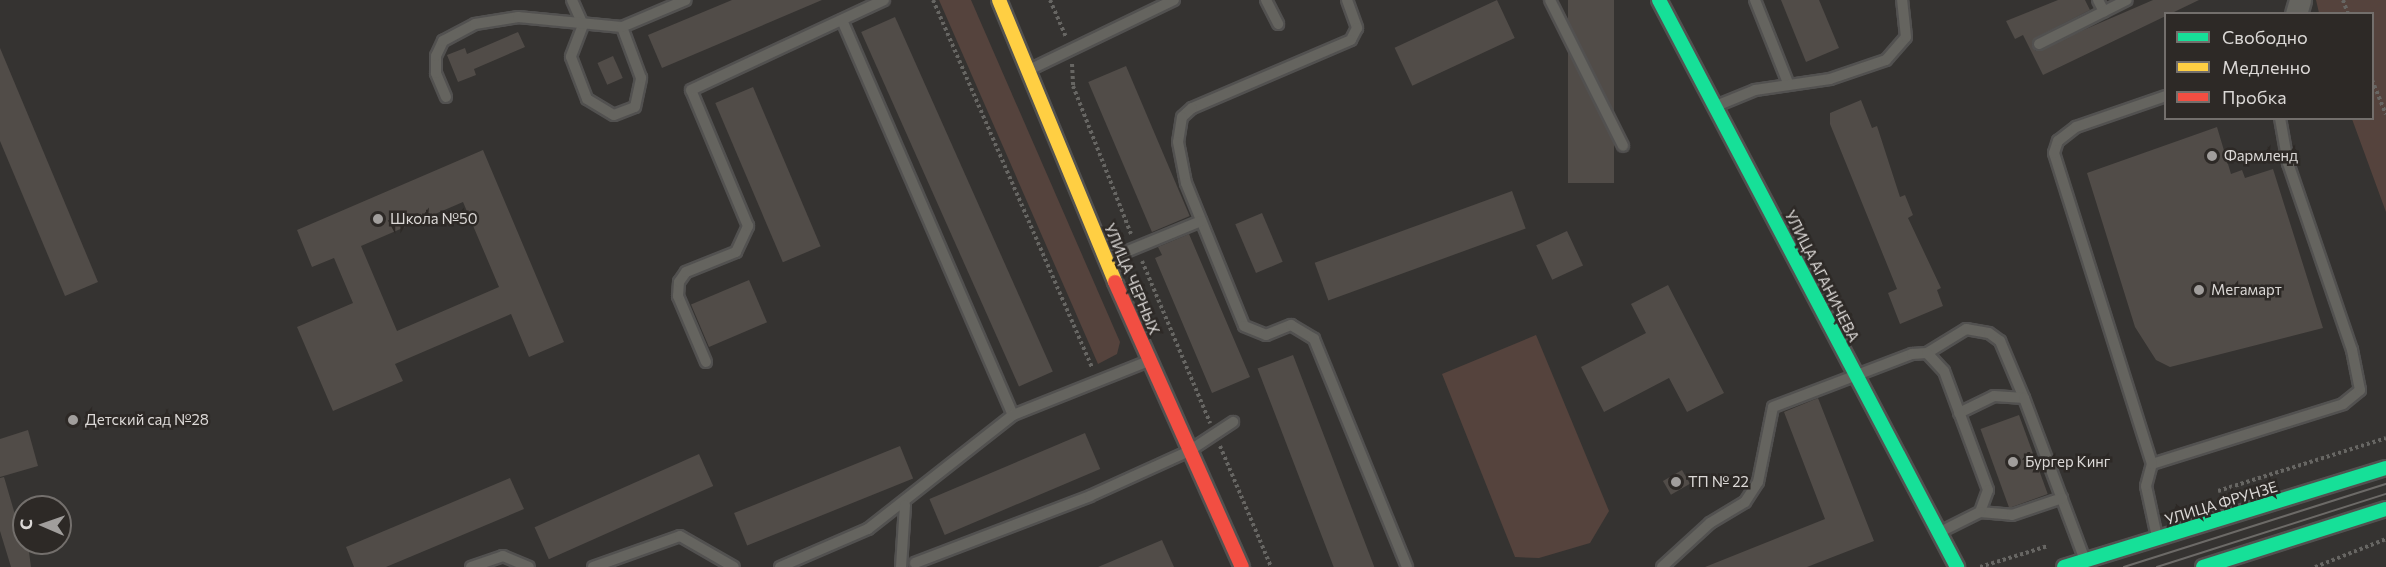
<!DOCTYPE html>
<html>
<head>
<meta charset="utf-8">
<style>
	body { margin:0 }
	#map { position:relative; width:2386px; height:567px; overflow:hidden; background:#353331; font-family:Commissioner,sans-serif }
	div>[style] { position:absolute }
	.green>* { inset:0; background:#55433d }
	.building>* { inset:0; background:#514c48; transform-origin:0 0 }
	.path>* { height:4px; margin-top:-2px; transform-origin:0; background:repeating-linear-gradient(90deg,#676663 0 3px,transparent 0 6px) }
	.roads { filter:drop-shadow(2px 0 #525150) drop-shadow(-2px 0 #525150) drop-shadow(0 2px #525150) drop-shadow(0 -2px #525150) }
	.lane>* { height:10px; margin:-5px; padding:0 5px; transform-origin:5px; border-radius:5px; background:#65645f }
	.street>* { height:21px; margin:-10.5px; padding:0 10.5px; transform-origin:10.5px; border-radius:10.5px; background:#65645f }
	.fast>* { height:14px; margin:-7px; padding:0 7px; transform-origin:7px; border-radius:7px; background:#16e098 }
	.slow>* { height:14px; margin:-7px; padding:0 7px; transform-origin:7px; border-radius:7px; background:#ffcf43 }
	.jam>* { height:14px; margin:-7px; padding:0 7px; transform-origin:7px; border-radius:7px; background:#f24e42 }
	.tram>* { height:1.5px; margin:-0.75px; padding:0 0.75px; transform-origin:0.75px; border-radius:0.75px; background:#6c6a67 }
	.dots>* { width:16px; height:16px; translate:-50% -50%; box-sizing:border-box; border:3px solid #2d2926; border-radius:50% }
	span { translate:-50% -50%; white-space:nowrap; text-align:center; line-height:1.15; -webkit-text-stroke:5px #2d2926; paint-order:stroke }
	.poi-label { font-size:15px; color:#dbd8d6 }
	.left { translate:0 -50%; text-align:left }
	.street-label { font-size:15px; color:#dbd8d6 }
	.legend { position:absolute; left:2164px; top:12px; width:210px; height:108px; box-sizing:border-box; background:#2d2926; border:2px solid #736f6c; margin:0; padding:8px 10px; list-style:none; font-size:18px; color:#dbd8d6 }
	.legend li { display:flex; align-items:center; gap:12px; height:30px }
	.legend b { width:30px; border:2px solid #736f6c }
	.north { position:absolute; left:12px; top:495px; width:60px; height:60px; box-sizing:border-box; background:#2d2926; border:2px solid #736f6c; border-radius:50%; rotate:272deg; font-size:16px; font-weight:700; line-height:24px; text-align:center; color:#dbd8d6 }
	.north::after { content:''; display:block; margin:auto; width:21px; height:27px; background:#a19e9c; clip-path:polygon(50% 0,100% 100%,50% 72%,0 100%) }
</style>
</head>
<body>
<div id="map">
	<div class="green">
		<div style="clip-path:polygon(939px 0,971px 0,1120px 342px,1117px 354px,1098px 364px)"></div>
		<div style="clip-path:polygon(2316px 0,2386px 0,2386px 212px,2352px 119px,2372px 118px,2372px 14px,2319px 13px)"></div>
		<div style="clip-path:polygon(1536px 335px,1609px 511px,1590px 543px,1539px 558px,1515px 557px,1442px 374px)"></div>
	</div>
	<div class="building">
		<div style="clip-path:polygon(732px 0,822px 0,662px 68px,648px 35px)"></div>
		<div style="left:1497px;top:0;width:42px;height:113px;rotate:65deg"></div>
		<div style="left:1568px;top:0;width:46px;height:183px"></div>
		<div style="clip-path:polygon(1781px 0,1819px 0,1839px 48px,1806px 62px)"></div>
		<div style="clip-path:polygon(2058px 0,2085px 0,2090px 10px,2035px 38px,2035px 51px,2153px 0,2199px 0,2043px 75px,2023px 35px,2015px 39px,2006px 21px)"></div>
		<div style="left:895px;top:17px;width:388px;height:37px;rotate:66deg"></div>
		<div style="clip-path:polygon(518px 32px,525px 47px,474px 69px,476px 75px,458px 82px,447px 55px,465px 48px,467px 54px)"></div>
		<div style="clip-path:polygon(0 48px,98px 282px,65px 296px,0 141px)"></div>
		<div style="left:613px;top:56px;width:24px;height:17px;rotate:66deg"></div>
		<div style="left:1126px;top:66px;width:163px;height:41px;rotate:67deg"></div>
		<div style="left:753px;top:87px;width:173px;height:41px;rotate:67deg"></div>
		<div style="clip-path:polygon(1861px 100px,1872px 128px,1877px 126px,1900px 197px,1905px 195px,1913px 215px,1908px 218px,1941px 288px,1937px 290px,1943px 306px,1900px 324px,1888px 293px,1897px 289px,1830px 124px,1830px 113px)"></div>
		<div style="clip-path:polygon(2217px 127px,2231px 174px,2242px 170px,2245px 178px,2273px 169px,2323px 328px,2170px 367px,2156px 360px,2135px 327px,2087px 173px)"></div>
		<div style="clip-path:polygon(evenodd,483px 150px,564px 342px,529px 357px,511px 314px,395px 364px,403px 381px,333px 411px,297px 327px,353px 303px,334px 258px,312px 267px,297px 230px,483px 150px,463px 202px,499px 287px,397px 331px,361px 246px,463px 202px)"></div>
		<div style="left:1512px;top:191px;width:40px;height:210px;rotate:70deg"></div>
		<div style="left:1262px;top:213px;width:53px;height:29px;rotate:67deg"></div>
		<div style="left:1567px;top:231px;width:38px;height:34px;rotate:65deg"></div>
		<div style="clip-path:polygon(1189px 234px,1250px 377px,1212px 393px,1155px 258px,1162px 255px,1158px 247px)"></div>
		<div style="left:749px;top:280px;width:46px;height:63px;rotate:67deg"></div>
		<div style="clip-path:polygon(1668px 285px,1724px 393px,1687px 412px,1669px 378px,1604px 412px,1581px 367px,1646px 333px,1631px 304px)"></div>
		<div style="left:1293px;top:355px;width:227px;height:38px;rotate:69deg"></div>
		<div style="clip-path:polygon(1818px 398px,1874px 541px,1807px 567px,1705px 567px,1825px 519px,1784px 412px)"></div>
		<div style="left:2019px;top:415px;width:84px;height:41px;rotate:70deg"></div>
		<div style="clip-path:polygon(28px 430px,38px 466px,0 477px,0 439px)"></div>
		<div style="left:1085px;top:433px;width:39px;height:169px;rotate:67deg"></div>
		<div style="left:900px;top:446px;width:35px;height:179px;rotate:68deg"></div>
		<div style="left:699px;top:454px;width:35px;height:180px;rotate:66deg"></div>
		<div style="left:1682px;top:470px;width:16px;height:22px;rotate:60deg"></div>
		<div style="clip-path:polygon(4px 477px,16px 518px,24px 515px,31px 567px,11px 567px,0 531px,0 478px)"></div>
		<div style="clip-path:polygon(510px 478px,524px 509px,386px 567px,354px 567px,346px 547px)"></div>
		<div style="clip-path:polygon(1162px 540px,1174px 567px,1098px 567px)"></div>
	</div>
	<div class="path">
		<div style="left:933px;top:0;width:401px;rotate:66.6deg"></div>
		<div style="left:1050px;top:0;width:40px;rotate:66.6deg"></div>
		<div style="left:2343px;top:0;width:15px;rotate:70deg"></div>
		<div style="left:1072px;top:64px;width:22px;rotate:87deg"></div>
		<div style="left:1073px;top:86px;width:159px;rotate:68.6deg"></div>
		<div style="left:2372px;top:80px;width:37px;rotate:68deg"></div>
		<div style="left:1142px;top:261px;width:176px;rotate:67.2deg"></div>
		<div style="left:1220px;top:446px;width:131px;rotate:67.1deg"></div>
		<div style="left:2218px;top:491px;width:176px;rotate:-17.5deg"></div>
		<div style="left:1980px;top:567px;width:71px;rotate:-17.2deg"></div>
		<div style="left:2315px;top:567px;width:76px;rotate:-21.5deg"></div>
	</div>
	<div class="roads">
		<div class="lane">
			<div style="left:572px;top:0;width:27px;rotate:66deg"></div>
			<div style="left:583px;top:25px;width:34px;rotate:111deg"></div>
			<div style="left:571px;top:57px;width:45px;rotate:69.1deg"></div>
			<div style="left:587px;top:99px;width:31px;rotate:31deg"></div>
			<div style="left:614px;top:115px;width:22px;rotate:-21deg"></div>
			<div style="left:635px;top:107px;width:30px;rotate:-78deg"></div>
			<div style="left:641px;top:78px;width:54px;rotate:-110.4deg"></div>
			<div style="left:1266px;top:0;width:27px;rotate:63deg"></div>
			<div style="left:1347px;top:0;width:30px;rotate:70deg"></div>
			<div style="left:1357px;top:28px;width:13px;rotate:117deg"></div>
			<div style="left:1351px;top:40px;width:173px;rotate:156.8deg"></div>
			<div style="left:1192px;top:108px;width:13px;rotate:138deg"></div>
			<div style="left:1182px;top:117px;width:25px;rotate:99deg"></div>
			<div style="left:1178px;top:142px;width:42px;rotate:79deg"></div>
			<div style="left:1186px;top:183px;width:154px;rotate:67.9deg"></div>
			<div style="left:1244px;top:326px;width:24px;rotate:22deg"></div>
			<div style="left:1266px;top:335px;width:27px;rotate:-22deg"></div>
			<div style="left:1291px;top:325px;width:27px;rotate:31deg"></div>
			<div style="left:1314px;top:339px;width:246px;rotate:67.8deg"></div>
			<div style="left:1550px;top:0;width:163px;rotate:63.4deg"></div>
			<div style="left:1755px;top:0;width:89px;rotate:68.3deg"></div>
			<div style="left:2098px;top:0;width:13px;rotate:63deg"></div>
			<div style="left:842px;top:20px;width:430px;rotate:66.6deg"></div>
			<div style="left:2039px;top:44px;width:98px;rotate:-26.6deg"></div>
			<div style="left:1029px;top:70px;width:161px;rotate:-25.8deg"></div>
			<div style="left:446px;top:97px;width:26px;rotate:-113deg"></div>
			<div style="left:436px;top:73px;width:17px;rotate:-90deg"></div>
			<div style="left:436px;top:56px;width:17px;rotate:-65deg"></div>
			<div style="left:443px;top:41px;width:36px;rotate:-28deg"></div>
			<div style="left:475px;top:24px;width:44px;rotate:-9.2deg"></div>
			<div style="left:518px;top:17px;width:104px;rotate:5.5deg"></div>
			<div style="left:622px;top:27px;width:69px;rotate:-22.9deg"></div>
			<div style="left:1716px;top:106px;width:42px;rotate:-22.3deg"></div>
			<div style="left:1755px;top:90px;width:76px;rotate:-8.3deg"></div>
			<div style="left:1830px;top:79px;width:59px;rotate:-18.7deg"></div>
			<div style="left:1886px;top:60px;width:30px;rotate:-49deg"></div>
			<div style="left:1906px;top:37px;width:37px;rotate:-96deg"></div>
			<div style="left:1106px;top:260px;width:103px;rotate:-22.3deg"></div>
			<div style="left:1927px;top:353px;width:46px;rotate:-31.6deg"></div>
			<div style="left:1966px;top:329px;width:23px;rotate:10deg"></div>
			<div style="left:1989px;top:333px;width:14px;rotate:36deg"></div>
			<div style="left:2000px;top:341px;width:62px;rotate:67.2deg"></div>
			<div style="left:706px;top:362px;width:72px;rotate:-113deg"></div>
			<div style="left:678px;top:296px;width:14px;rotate:-86deg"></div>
			<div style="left:679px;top:282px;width:12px;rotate:-55deg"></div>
			<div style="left:686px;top:272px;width:54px;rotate:-21.8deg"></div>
			<div style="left:736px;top:252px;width:29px;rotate:-65deg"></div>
			<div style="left:748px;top:226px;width:147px;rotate:-112.7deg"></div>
			<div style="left:691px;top:90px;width:213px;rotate:-25deg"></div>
			<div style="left:1959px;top:413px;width:39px;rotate:-26deg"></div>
			<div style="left:1994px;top:396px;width:30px;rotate:4deg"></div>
			<div style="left:2024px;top:398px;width:171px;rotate:69.4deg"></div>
			<div style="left:2152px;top:464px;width:200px;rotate:-17.4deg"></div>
			<div style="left:2343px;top:404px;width:22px;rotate:-39deg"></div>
			<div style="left:2360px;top:390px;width:41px;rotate:-101.3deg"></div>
			<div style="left:2352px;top:350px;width:198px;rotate:-108.9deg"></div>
			<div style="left:2288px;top:163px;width:46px;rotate:-100.1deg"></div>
			<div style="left:1980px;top:512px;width:32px;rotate:5deg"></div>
			<div style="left:2012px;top:515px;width:53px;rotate:-18.8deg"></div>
			<div style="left:2157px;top:537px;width:52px;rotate:-102.2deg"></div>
			<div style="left:2146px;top:486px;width:23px;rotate:-75deg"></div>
			<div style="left:2152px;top:464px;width:326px;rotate:-107.5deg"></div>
			<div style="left:2054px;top:153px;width:13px;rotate:-72deg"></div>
			<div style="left:2058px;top:141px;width:23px;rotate:-38deg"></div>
			<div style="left:2076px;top:127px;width:95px;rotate:-19deg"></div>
			<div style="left:915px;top:563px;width:187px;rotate:-20.9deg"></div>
			<div style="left:1090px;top:496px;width:109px;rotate:-24.4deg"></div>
			<div style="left:1189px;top:451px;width:53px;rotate:-33.4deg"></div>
			<div style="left:471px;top:567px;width:34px;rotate:-19deg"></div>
			<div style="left:503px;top:556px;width:28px;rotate:23deg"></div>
			<div style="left:593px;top:567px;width:92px;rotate:-19.6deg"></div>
			<div style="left:680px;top:536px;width:62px;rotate:29.9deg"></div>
			<div style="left:780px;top:567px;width:96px;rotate:-23.4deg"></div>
			<div style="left:868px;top:529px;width:184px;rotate:-38.2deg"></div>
			<div style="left:1013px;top:415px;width:146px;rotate:-21.7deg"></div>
			<div style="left:901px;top:567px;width:62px;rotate:-86.3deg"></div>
			<div style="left:1662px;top:567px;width:65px;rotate:-42.5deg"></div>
			<div style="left:1710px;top:523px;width:41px;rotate:-31deg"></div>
			<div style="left:1745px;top:502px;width:24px;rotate:-57deg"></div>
			<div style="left:1758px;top:482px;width:76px;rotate:-78.7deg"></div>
			<div style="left:1773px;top:407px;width:149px;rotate:-20.9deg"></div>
			<div style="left:1912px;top:354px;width:15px;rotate:-4deg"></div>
			<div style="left:1927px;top:353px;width:25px;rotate:47deg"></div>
			<div style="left:1944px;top:371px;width:127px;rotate:69.7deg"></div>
			<div style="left:1988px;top:490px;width:23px;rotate:110deg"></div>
			<div style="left:1980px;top:512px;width:45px;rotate:153.4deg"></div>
		</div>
		<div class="street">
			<div style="left:2296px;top:14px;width:15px;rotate:-74deg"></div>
		</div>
		<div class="fast">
			<div style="left:1659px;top:0;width:641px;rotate:62.27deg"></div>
			<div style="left:2064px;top:567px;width:337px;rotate:-17.1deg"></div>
			<div style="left:2203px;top:567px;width:192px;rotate:-17.6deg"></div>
		</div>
		<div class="slow">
			<div style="left:999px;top:0;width:305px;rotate:67.6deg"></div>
		</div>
		<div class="jam">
			<div style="left:1115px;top:282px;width:312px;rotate:66deg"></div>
		</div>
	</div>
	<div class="tram">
		<div style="left:2124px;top:567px;width:275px;rotate:-17.6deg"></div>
		<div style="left:2157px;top:567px;width:240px;rotate:-17.7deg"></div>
	</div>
	<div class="dots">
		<div style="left:2212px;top:156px;background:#a19e9c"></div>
		<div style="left:378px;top:219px;background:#a19e9c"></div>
		<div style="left:2199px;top:290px;background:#a19e9c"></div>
		<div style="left:73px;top:420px;background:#a19e9c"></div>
		<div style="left:2013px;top:462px;background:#a19e9c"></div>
		<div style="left:1676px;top:482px;background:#a19e9c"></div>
	</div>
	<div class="poi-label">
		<span class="left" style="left:2224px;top:156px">Фармленд</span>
		<span class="left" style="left:390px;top:219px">Школа №50</span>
		<span class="left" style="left:2211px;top:290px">Мегамарт</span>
		<span class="left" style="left:85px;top:420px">Детский сад №28</span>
		<span class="left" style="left:2025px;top:462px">Бургер Кинг</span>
		<span class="left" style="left:1688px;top:482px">ТП № 22</span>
	</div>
	<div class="street-label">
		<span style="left:1822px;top:276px;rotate:63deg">УЛИЦА АГАНИЧЕВА</span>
		<span style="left:1132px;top:279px;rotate:67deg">УЛИЦА ЧЕРНЫХ</span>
		<span style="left:2221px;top:503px;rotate:-17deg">УЛИЦА ФРУНЗЕ</span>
	</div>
	<ul class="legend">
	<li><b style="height:8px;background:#16e098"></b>Свободно</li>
	<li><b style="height:8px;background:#ffcf43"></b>Медленно</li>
	<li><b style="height:8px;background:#f24e42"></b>Пробка</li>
	</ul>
	<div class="north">С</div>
</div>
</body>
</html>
